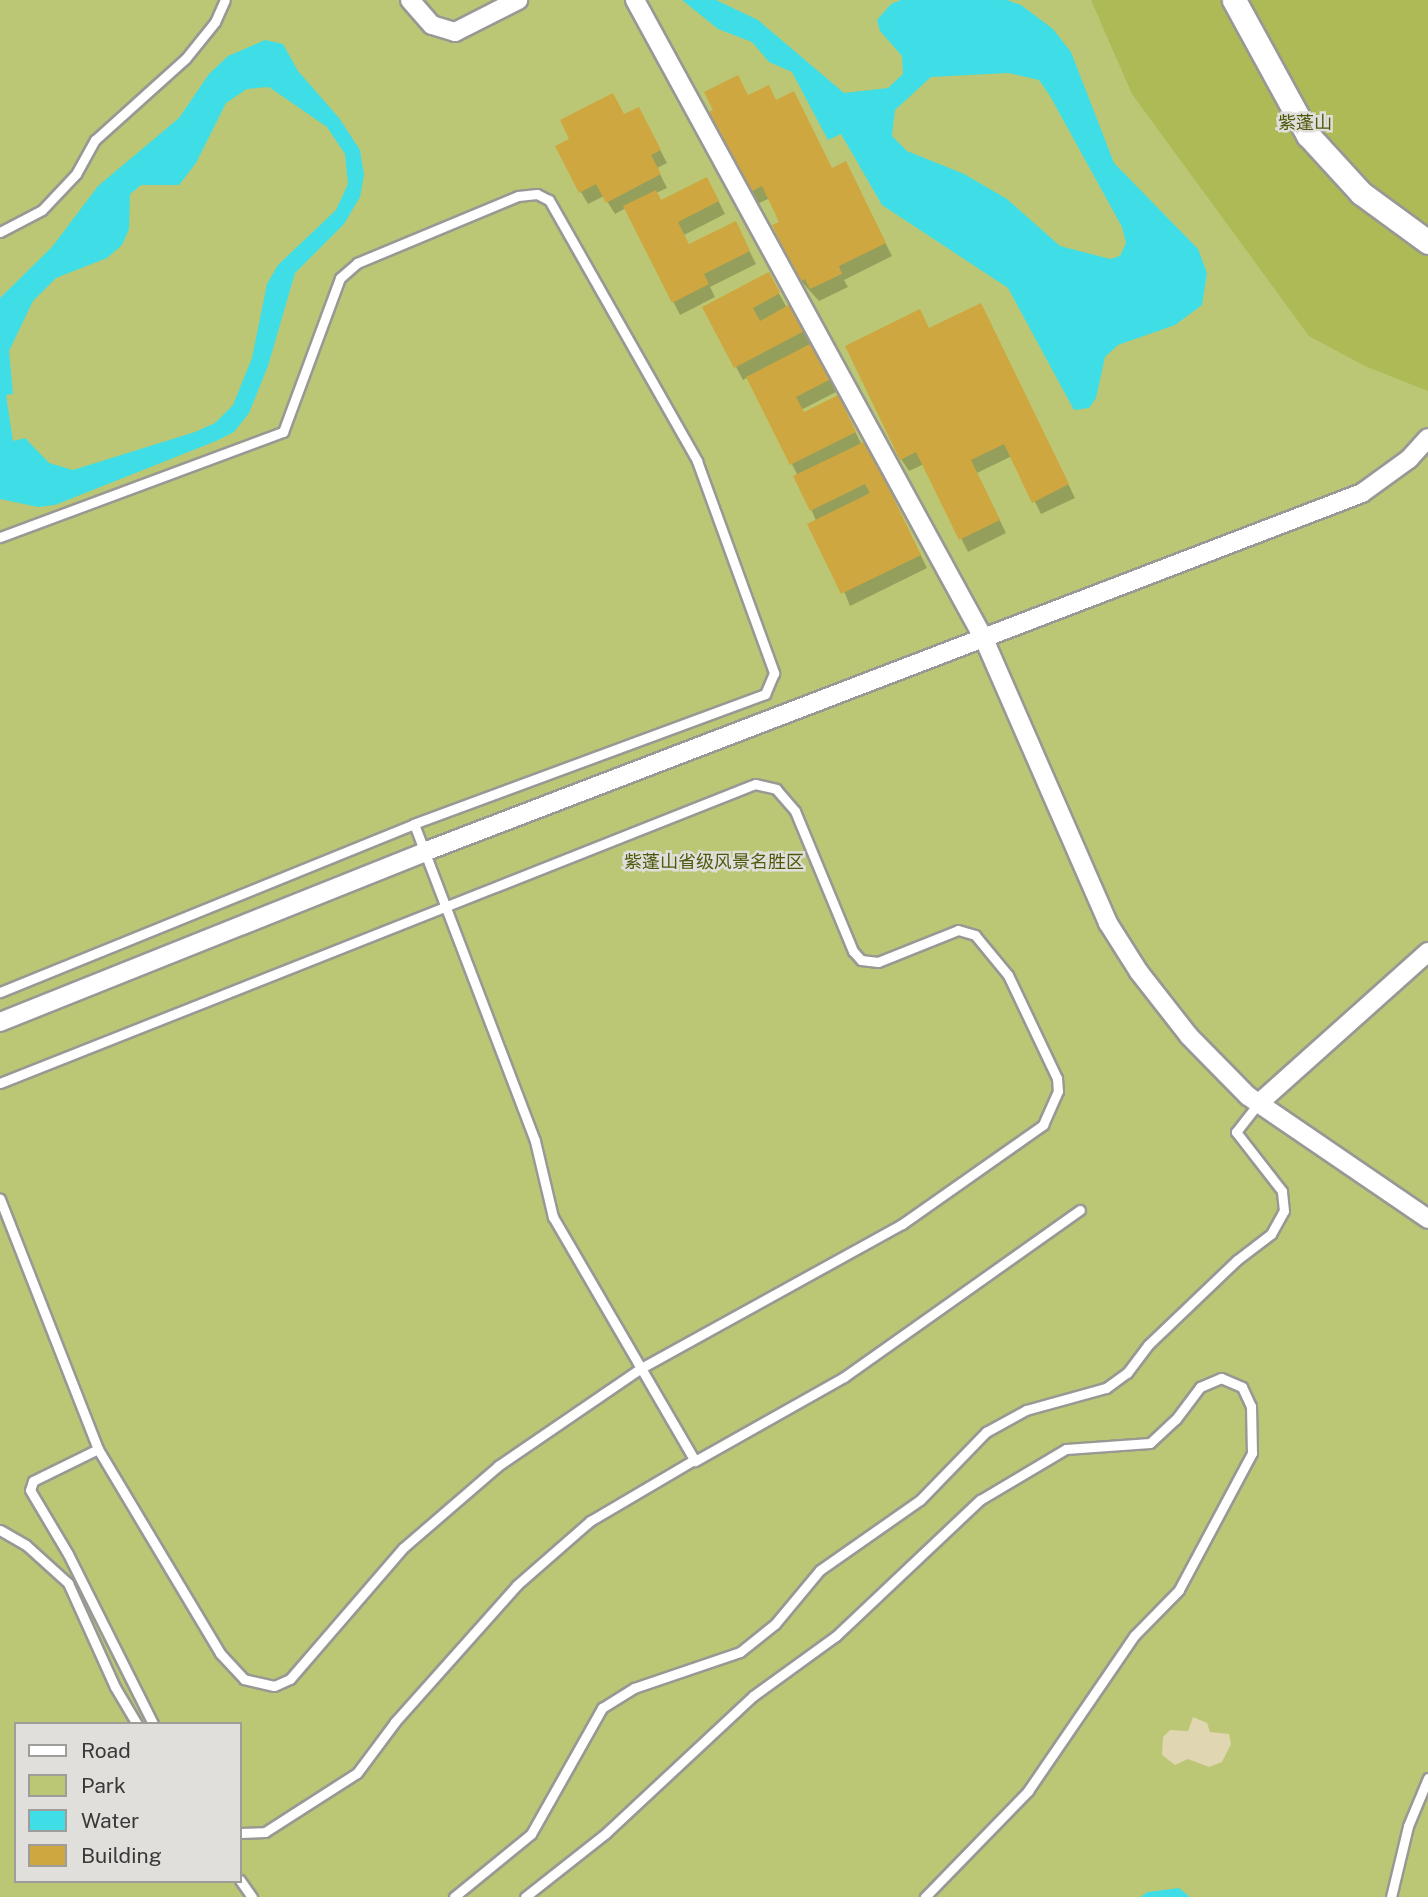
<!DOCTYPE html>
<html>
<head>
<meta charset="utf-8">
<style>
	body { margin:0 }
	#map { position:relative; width:1428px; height:1897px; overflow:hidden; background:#e1dfdb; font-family:"Public Sans","Noto Sans SC",sans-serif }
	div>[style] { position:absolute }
	.green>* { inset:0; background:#bbc774 }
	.forest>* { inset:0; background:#adba55 }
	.sand>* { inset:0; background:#e0d6b1 }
	.water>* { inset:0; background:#3fdee7 }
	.shadow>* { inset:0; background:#0003 }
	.building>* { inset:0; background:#cfa740 }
	.roads { filter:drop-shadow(2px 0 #999894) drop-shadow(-2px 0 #999894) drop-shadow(0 2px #999894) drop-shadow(0 -2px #999894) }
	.service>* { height:9px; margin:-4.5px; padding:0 4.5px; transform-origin:4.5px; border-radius:4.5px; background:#fff }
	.minor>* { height:18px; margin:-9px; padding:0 9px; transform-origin:9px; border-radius:9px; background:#fff }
	.tertiary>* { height:23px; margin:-11.5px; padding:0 11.5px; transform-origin:11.5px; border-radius:11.5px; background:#fff }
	span { translate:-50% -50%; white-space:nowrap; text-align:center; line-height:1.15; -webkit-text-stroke:5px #e1dfdb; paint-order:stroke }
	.park-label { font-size:18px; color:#50580b }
	.legend { position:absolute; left:14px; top:1722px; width:228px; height:161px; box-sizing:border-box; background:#e1dfdb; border:2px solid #9e9d9a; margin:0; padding:9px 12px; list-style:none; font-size:21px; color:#3a3938 }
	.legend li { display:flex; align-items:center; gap:14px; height:35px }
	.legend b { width:35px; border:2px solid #9e9d9a }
</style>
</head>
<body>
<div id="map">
	<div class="green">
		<div style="clip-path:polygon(evenodd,0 0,1428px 0,1428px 1897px,0 1897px,0 0,16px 1724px,240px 1724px,240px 1881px,16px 1881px,16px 1724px)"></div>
	</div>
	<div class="forest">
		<div style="clip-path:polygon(1091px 0,1428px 0,1428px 391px,1365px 366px,1309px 336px,1132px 94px)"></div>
	</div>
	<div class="sand">
		<div style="clip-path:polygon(1193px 1717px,1207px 1723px,1210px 1732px,1229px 1734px,1231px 1744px,1222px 1762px,1209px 1767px,1188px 1759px,1175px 1765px,1162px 1755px,1163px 1737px,1170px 1730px,1188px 1731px)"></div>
	</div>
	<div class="water">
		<div style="clip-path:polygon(evenodd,682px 0,716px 0,758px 20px,844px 93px,888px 88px,903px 74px,902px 56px,880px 31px,877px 20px,891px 4px,901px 0,1007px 0,1021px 5px,1053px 29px,1071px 52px,1114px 163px,1198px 249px,1207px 273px,1202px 305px,1175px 325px,1118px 345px,1105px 357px,1096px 398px,1089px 408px,1074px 410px,1008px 288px,882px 205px,841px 134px,828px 140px,792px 72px,769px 62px,752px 42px,718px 29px,682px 0,1008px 73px,1039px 80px,1050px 96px,1122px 227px,1126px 243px,1120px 256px,1110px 259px,1060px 246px,1007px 199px,964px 174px,907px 151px,892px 136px,895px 110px,931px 77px,1008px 73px)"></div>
		<div style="clip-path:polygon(evenodd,265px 40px,283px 44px,298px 71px,339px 118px,360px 150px,364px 175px,360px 197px,344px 224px,295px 273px,268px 366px,249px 413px,234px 432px,216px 441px,55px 505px,38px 507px,0 499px,0 298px,52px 247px,98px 186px,179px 118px,209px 74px,228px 56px,265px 40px,269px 87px,327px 127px,345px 154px,348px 184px,336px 210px,278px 265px,267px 284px,252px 358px,233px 405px,215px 423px,195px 432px,73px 470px,49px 463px,25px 438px,13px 441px,6px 395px,13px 394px,9px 351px,33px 301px,56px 278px,107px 258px,122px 245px,129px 229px,130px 194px,141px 185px,179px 185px,196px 163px,226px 103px,247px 89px,269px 87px)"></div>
		<div style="clip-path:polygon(1179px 1888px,1190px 1897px,1140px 1897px,1148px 1892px)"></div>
	</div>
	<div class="shadow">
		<div style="clip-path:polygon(748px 97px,776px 102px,832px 170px,852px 176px,892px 256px,844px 280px,848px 287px,819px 301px,801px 281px,770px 198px,757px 204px,749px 192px)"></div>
		<div style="clip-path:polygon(624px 116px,645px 121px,667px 163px,657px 168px,667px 188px,656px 193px,661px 202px,714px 192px,725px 214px,684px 235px,689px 246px,742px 236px,756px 264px,710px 287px,715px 297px,680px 315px,626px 208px,615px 214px,604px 196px,588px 204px,581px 192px)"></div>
		<div style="clip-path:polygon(768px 274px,787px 308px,799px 318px,836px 392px,801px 410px,804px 414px,844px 410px,862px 445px,872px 456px,927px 568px,850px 606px,798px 476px,748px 377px,743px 380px,705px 308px)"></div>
		<div style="clip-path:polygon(987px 318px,1075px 498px,1041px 514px,1012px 456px,977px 473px,1006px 533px,968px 552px,924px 464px,909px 471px,901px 459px,930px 330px)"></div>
	</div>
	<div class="building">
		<div style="clip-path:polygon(738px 75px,748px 95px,769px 85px,776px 100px,794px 91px,832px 168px,846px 161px,886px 243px,839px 266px,842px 274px,810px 289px,805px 279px,800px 282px,772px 225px,779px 222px,762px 186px,748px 193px,709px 112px,713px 110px,704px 92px)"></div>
		<div style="clip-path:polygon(613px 93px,624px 114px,639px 107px,661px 150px,651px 155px,661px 174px,606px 203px,596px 184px,579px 193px,555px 146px,569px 139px,560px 120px)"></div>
		<div style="clip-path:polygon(707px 177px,719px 201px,678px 222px,689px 244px,736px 221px,750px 251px,704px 274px,709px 284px,672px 303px,623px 206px,656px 190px,661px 200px)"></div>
		<div style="clip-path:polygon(769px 272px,780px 293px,753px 308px,760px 321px,792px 303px,806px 330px,734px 368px,702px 307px)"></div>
		<div style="clip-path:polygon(981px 303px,1069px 484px,1032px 503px,1004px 444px,971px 460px,1000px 520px,959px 540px,916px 452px,900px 460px,845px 346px,920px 309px,929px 328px)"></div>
		<div style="clip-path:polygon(812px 343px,831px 379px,796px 397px,804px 412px,838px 395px,856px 432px,790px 465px,746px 377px)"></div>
		<div style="clip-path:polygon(866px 441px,921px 555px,841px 594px,807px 524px,870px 493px,865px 484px,810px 511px,793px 476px)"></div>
	</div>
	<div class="roads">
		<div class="service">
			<div style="left:0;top:232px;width:47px;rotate:-27.6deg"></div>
			<div style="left:42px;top:210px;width:50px;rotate:-46.6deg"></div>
			<div style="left:76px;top:174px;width:39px;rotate:-61deg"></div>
			<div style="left:95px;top:140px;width:122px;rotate:-42deg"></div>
			<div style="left:186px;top:58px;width:46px;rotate:-51.1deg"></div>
			<div style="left:215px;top:22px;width:24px;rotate:-66deg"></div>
			<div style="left:0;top:537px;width:302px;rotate:-20.4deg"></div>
			<div style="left:283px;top:432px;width:164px;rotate:-69.7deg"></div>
			<div style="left:340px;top:278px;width:23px;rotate:-41deg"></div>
			<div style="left:357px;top:263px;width:174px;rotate:-22.6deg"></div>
			<div style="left:518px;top:196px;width:19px;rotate:-6deg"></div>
			<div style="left:537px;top:194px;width:13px;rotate:27deg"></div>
			<div style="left:549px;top:200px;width:300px;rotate:60.4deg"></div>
			<div style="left:697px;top:461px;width:226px;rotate:70deg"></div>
			<div style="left:774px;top:673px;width:23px;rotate:113deg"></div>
			<div style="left:765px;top:694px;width:374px;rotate:159.7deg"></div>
			<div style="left:414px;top:824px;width:447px;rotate:157.9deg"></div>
			<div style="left:414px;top:824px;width:339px;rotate:69.1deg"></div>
			<div style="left:535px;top:1141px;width:78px;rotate:76.7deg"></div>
			<div style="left:553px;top:1217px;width:282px;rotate:59.8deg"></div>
			<div style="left:695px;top:1461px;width:171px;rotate:-29.4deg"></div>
			<div style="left:844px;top:1377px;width:289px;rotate:-35.3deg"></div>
			<div style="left:0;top:1083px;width:812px;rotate:-21.6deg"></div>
			<div style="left:755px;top:784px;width:22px;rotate:13deg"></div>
			<div style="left:776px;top:789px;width:29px;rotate:49deg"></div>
			<div style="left:795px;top:811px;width:152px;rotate:67.5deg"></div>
			<div style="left:853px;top:951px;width:12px;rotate:48deg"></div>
			<div style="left:861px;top:960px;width:17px;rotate:7deg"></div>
			<div style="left:878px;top:962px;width:86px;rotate:-21.8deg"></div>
			<div style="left:958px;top:930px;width:18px;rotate:16deg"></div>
			<div style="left:975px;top:935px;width:52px;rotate:50.5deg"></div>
			<div style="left:1008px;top:975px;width:114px;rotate:64.6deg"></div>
			<div style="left:1057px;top:1078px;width:13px;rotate:86deg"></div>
			<div style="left:1058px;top:1091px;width:37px;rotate:114deg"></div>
			<div style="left:1043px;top:1125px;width:172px;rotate:144.9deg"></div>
			<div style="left:902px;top:1224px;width:298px;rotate:151.1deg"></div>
			<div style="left:641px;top:1368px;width:173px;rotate:145.6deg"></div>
			<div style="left:498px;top:1466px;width:125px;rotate:139.2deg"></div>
			<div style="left:403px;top:1548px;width:173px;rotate:130.8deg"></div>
			<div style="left:290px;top:1679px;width:17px;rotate:156deg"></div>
			<div style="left:274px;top:1686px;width:31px;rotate:-167deg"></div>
			<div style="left:244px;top:1679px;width:35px;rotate:-133deg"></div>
			<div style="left:220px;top:1653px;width:238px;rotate:-120.9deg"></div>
			<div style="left:98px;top:1449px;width:269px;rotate:-111.4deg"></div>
			<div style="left:98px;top:1449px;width:72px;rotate:153.8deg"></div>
			<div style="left:33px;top:1481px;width:9px;rotate:108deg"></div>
			<div style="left:30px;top:1490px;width:74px;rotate:59.3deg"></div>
			<div style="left:68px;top:1554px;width:190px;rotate:63.4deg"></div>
			<div style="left:0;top:1530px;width:30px;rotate:30deg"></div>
			<div style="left:26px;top:1545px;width:57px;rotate:42.1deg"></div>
			<div style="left:68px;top:1583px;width:114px;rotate:65.7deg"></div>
			<div style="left:115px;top:1687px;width:43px;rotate:59.3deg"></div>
			<div style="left:240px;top:1833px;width:25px;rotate:-2deg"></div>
			<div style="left:265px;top:1832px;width:109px;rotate:-32.7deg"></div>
			<div style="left:357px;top:1773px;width:64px;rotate:-53.3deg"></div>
			<div style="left:395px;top:1722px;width:183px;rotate:-48.3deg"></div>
			<div style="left:517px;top:1585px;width:97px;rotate:-41.2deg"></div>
			<div style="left:590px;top:1521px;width:121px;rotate:-30.4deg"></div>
			<div style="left:240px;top:1880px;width:21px;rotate:55deg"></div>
			<div style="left:454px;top:1897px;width:99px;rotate:-39.3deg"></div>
			<div style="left:531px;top:1834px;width:145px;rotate:-60.6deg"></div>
			<div style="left:602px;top:1708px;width:38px;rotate:-32deg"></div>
			<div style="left:634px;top:1688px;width:112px;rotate:-18.8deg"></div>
			<div style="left:740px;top:1652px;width:45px;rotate:-38.7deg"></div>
			<div style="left:775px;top:1624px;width:70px;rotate:-50.2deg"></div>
			<div style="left:820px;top:1570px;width:122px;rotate:-35deg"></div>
			<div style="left:920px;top:1500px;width:95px;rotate:-45.9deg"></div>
			<div style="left:986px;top:1432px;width:46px;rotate:-28.8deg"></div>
			<div style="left:1026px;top:1410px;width:83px;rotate:-15.4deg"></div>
			<div style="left:1106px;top:1388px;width:26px;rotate:-36deg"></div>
			<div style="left:1127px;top:1373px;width:35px;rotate:-53deg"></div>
			<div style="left:1148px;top:1345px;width:123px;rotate:-43.7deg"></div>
			<div style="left:1237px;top:1260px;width:43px;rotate:-37.4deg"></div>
			<div style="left:1271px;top:1234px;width:26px;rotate:-61deg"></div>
			<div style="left:1284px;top:1211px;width:20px;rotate:-96deg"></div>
			<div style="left:1282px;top:1191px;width:75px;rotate:-127.9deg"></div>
			<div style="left:1236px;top:1132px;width:36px;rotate:-52deg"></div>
			<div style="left:525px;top:1897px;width:103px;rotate:-38.3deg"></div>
			<div style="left:606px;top:1833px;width:201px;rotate:-43deg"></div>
			<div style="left:753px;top:1696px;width:102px;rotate:-35.9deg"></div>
			<div style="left:836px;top:1636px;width:198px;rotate:-43.4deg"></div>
			<div style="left:980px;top:1500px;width:100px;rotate:-30.7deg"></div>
			<div style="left:1066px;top:1449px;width:84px;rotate:-4.1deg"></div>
			<div style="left:1150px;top:1443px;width:35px;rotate:-43deg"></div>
			<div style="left:1176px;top:1419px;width:40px;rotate:-53deg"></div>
			<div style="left:1200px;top:1387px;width:23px;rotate:-23deg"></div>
			<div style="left:1221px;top:1378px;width:23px;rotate:23deg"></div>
			<div style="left:1242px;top:1387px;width:21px;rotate:65deg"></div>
			<div style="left:1251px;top:1406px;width:47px;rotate:88.8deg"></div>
			<div style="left:1252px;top:1453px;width:155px;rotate:118.1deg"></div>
			<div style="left:1179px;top:1590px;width:64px;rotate:134.4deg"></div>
			<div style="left:1134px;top:1636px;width:188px;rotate:124.4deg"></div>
			<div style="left:1028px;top:1791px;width:148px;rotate:134.2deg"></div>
			<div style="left:1391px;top:1897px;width:73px;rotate:-76.5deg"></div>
			<div style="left:1408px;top:1826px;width:52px;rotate:-67.4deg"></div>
		</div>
		<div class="minor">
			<div style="left:410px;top:0;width:33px;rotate:49deg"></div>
			<div style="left:432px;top:25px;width:24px;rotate:17deg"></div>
			<div style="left:455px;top:32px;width:71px;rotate:-26.9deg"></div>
			<div style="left:635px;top:0;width:728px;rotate:61.36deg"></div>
			<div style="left:984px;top:639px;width:310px;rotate:66.4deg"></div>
			<div style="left:1108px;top:923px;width:58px;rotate:57.7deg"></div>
			<div style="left:1139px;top:972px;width:81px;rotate:52deg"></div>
			<div style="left:1189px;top:1036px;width:84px;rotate:45.5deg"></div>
			<div style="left:1248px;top:1096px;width:218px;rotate:34.3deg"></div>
			<div style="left:0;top:1022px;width:457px;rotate:-21.8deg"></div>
			<div style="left:424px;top:852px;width:1004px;rotate:-20.94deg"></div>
			<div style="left:1362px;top:493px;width:58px;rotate:-35.9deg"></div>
			<div style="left:1409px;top:459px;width:28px;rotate:-48deg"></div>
			<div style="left:1258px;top:1104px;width:228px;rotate:-41.8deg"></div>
		</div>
		<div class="tertiary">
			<div style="left:1234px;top:0;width:154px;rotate:61.3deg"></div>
			<div style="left:1308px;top:135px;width:79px;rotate:47.6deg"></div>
			<div style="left:1361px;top:193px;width:83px;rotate:36.2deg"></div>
		</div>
	</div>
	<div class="park-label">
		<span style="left:1305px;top:123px">紫蓬山</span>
		<span style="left:714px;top:862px">紫蓬山省级风景名胜区</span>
	</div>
	<ul class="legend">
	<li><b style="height:9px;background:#fff"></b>Road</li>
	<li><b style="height:19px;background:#bbc774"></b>Park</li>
	<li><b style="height:19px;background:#3fdee7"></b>Water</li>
	<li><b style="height:19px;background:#cfa740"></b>Building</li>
	</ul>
</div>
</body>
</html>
